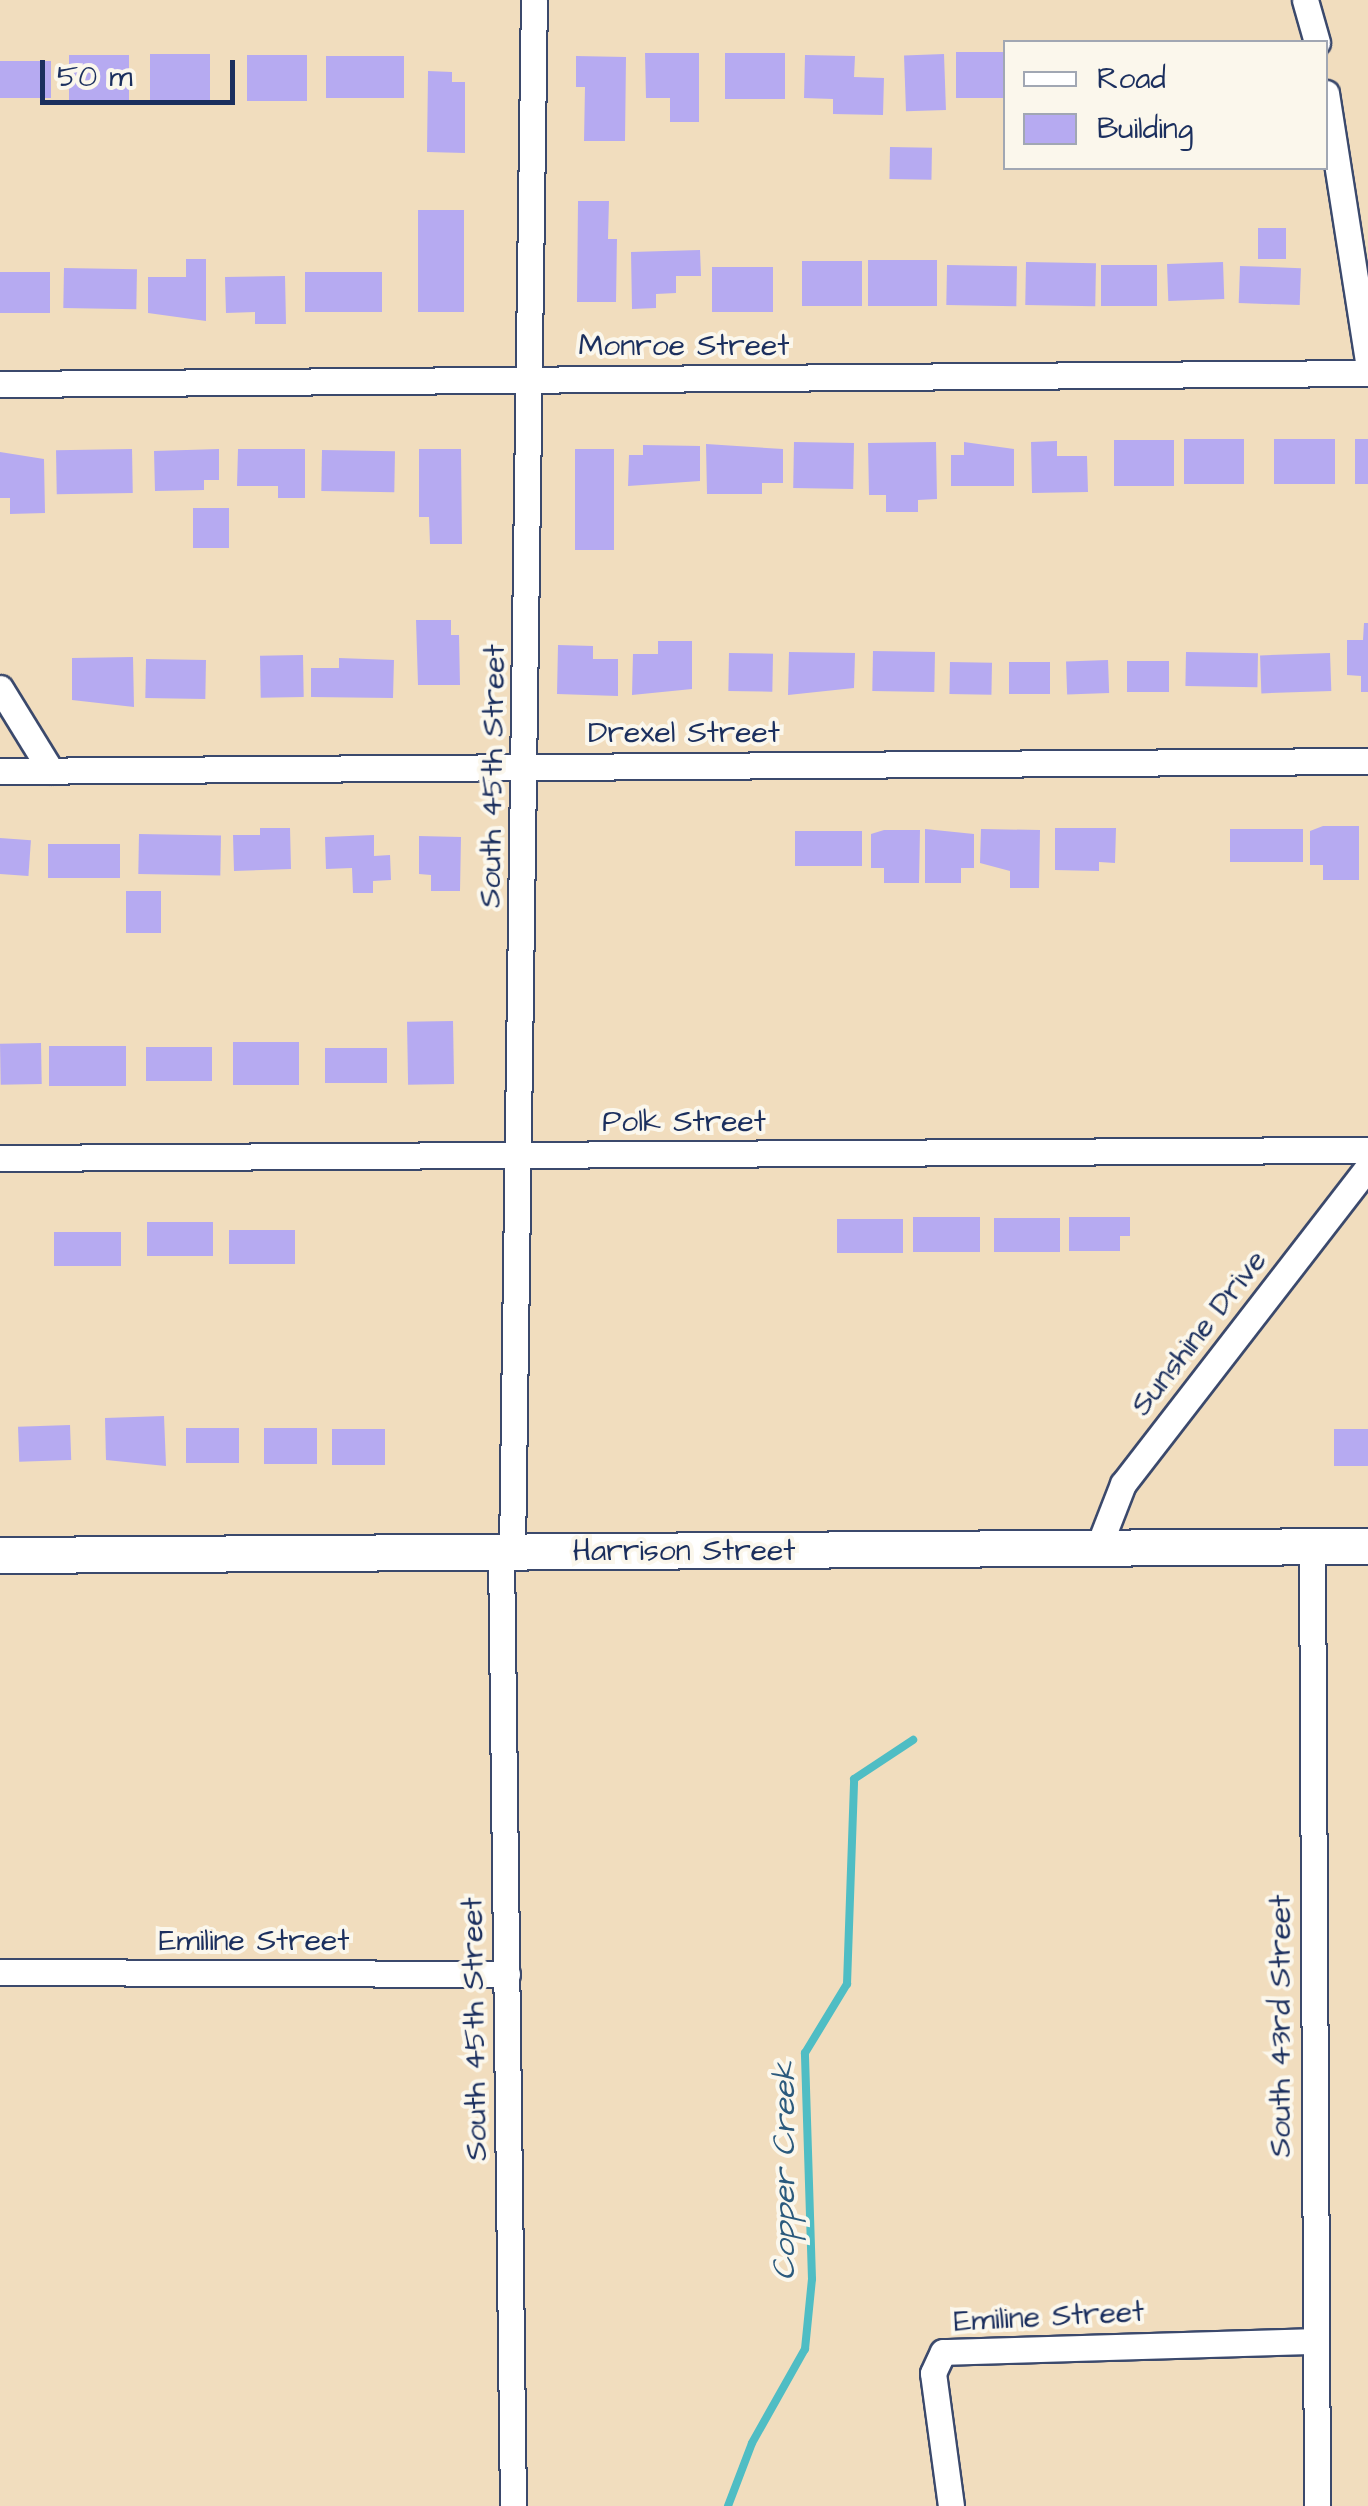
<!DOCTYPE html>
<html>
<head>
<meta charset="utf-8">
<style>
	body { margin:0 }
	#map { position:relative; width:1368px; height:2506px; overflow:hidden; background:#f1ddbe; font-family:"Architects Daughter",sans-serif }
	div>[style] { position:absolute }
	.stream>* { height:8px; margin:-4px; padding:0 4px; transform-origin:4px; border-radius:4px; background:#4fbdc4 }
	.building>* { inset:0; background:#b6aaf1; transform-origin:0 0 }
	.roads { filter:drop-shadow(2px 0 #3b496c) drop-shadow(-2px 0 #3b496c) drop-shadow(0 2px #3b496c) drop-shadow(0 -2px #3b496c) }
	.street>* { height:25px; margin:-12.5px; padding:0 12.5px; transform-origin:12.5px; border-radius:12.5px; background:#fff }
	.secondary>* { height:35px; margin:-17.5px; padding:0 17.5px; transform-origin:17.5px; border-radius:17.5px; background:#fff }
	span { translate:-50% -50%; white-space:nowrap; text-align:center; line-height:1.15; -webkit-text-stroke:8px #fbf7ec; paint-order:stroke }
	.street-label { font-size:30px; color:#1b2f5e }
	.water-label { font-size:32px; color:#2b5a7d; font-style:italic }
	.legend { position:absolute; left:1003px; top:40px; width:325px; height:130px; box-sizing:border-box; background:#fbf7ec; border:2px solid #a1a7b3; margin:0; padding:12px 18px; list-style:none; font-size:30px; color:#1b2f5e }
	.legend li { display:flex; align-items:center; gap:20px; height:50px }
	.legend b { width:50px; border:2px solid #a1a7b3 }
	.scale { position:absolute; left:40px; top:60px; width:195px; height:45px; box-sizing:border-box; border:5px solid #1b2f5e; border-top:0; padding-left:12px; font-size:30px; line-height:35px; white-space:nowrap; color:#1b2f5e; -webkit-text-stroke:8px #fbf7ec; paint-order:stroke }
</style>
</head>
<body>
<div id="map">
	<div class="stream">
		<div style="left:728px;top:2506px;width:67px;rotate:-69.1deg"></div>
		<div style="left:752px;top:2443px;width:108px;rotate:-60.6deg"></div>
		<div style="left:805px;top:2349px;width:70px;rotate:-84.3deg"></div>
		<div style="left:812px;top:2279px;width:226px;rotate:-91.8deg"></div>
		<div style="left:805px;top:2053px;width:81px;rotate:-58.7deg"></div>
		<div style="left:847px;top:1984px;width:205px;rotate:-88deg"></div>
		<div style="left:854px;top:1779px;width:71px;rotate:-33.5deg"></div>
	</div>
	<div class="building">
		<div style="left:956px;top:52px;width:50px;height:46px"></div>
		<div style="clip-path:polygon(645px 53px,699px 53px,699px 122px,670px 122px,670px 98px,646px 98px)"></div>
		<div style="left:725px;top:53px;width:60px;height:46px"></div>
		<div style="left:150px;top:54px;width:60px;height:46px"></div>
		<div style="left:944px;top:54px;width:56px;height:40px;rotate:88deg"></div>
		<div style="left:69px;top:55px;width:60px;height:45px"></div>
		<div style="left:247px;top:55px;width:60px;height:46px"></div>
		<div style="clip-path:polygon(805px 55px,855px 56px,854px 77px,884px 78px,883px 115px,833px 114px,833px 99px,804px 98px)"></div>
		<div style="left:404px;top:56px;width:42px;height:78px;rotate:90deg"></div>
		<div style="clip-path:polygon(576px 56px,626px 57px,625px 141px,584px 141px,585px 87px,576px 87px)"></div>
		<div style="left:0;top:61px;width:51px;height:37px"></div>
		<div style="clip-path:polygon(428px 71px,452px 72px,452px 82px,465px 82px,465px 153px,427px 152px)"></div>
		<div style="left:890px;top:147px;width:42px;height:32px;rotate:1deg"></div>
		<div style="clip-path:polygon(578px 201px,609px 201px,608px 239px,617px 239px,616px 302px,577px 302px)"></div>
		<div style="left:418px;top:210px;width:46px;height:102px"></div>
		<div style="left:1258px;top:228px;width:28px;height:31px"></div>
		<div style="clip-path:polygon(700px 250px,701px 276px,676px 276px,676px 293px,656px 294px,656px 308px,632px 309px,631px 252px)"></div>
		<div style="clip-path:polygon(186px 259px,206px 259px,206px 321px,148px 313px,148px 277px,186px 277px)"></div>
		<div style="left:868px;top:260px;width:69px;height:46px"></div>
		<div style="left:802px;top:261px;width:60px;height:45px"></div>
		<div style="left:1026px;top:262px;width:70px;height:43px;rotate:1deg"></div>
		<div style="left:1223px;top:262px;width:37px;height:56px;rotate:88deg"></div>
		<div style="left:947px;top:265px;width:70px;height:40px;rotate:1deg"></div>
		<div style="left:1101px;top:265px;width:56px;height:41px"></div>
		<div style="left:1240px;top:266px;width:61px;height:37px;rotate:2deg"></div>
		<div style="left:712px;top:267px;width:61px;height:45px"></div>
		<div style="left:64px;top:268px;width:73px;height:40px;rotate:1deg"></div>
		<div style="left:0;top:272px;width:50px;height:41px"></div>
		<div style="left:382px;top:272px;width:40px;height:77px;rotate:90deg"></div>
		<div style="clip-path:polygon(285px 276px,286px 324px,255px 324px,255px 312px,226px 313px,225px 277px)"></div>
		<div style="left:1184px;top:439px;width:60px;height:45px"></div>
		<div style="left:1274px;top:439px;width:61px;height:45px"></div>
		<div style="left:1355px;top:439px;width:13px;height:45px"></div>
		<div style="left:1114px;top:440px;width:60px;height:46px"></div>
		<div style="clip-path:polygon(1057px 441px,1057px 456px,1087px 456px,1088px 492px,1032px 493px,1031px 442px)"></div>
		<div style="left:794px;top:442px;width:60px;height:46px;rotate:1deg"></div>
		<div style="clip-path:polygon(936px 442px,937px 499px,918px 500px,918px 512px,886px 512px,886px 495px,869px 495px,868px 443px)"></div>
		<div style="clip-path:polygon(964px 442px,1014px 449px,1014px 486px,951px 486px,951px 455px,964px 455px)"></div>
		<div style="clip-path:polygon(706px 444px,783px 449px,783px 483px,762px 483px,762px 494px,707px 494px)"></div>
		<div style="clip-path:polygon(643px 445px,700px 446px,700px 481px,628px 486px,629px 455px,643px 455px)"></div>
		<div style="left:132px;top:449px;width:44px;height:76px;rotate:89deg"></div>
		<div style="clip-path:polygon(219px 449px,219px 480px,204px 480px,204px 490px,155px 491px,154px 451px)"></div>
		<div style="clip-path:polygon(238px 449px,305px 449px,305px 498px,278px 498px,278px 486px,237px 486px)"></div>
		<div style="clip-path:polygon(419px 449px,461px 449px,462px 544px,430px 544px,429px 517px,419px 517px)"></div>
		<div style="left:575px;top:449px;width:39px;height:101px"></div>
		<div style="left:322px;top:450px;width:73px;height:41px;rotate:1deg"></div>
		<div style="clip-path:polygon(0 452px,44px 459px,45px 513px,10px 514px,10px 498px,0 498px)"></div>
		<div style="left:193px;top:508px;width:36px;height:40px"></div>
		<div style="clip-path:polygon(416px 620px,451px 620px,451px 635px,459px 635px,460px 685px,418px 685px)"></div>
		<div style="clip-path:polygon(1364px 623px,1368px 623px,1368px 692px,1361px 692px,1361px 676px,1347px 675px,1347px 640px,1363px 640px)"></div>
		<div style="clip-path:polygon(658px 641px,692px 641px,692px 689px,632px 695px,633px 654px,658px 654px)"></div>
		<div style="clip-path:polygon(558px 645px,593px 646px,593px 659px,618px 659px,618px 696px,557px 694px)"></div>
		<div style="left:873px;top:651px;width:62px;height:40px;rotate:1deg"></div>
		<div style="clip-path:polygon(789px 652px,855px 653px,854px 688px,788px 695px)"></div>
		<div style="left:1186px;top:652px;width:72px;height:34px;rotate:1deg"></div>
		<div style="left:729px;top:653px;width:44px;height:38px;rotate:1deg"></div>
		<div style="left:1330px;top:653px;width:38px;height:70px;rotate:88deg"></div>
		<div style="left:303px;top:655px;width:42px;height:43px;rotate:89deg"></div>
		<div style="clip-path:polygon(133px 657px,134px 707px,72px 700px,72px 658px)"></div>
		<div style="clip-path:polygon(339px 658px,394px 660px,393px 698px,311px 697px,311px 668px,339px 668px)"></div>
		<div style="left:146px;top:659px;width:60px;height:39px;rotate:1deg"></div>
		<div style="left:1108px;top:660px;width:33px;height:42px;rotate:88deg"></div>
		<div style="left:1169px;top:661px;width:31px;height:42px;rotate:90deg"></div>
		<div style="left:950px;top:662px;width:42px;height:32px;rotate:1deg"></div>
		<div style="left:1009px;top:662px;width:41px;height:32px"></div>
		<div style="clip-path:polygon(1323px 826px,1359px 826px,1359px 880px,1323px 880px,1323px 865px,1310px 865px,1310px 831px)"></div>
		<div style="clip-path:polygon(260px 828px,290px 828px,291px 869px,234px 871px,233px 835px,260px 835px)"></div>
		<div style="clip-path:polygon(1055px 828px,1116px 828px,1115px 863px,1099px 862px,1099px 871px,1055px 870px)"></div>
		<div style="clip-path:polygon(925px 829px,974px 834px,974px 868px,961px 868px,961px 883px,925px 883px)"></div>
		<div style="clip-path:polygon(981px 829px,1040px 830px,1039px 888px,1010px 888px,1010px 871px,980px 863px)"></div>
		<div style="left:1230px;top:829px;width:73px;height:33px"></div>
		<div style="clip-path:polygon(884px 830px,920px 830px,919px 883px,884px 883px,884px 868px,871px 868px,871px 834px)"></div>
		<div style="left:795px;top:831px;width:67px;height:35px"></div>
		<div style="left:139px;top:834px;width:82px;height:40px;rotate:1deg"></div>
		<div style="clip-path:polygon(374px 835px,374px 856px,390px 855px,391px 880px,373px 881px,373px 893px,353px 893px,352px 868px,326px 869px,325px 837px)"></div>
		<div style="clip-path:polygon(419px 836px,461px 837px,460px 891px,431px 891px,431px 875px,419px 874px)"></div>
		<div style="left:0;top:838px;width:31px;height:36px;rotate:4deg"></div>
		<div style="left:48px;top:844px;width:72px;height:34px"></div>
		<div style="left:126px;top:891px;width:35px;height:42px"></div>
		<div style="left:453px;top:1021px;width:63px;height:46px;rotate:89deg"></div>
		<div style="left:299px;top:1042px;width:43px;height:66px;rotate:90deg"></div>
		<div style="left:41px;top:1043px;width:41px;height:41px;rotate:89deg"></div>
		<div style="left:126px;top:1046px;width:40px;height:77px;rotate:90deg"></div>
		<div style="left:146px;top:1047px;width:66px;height:34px"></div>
		<div style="left:387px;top:1048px;width:35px;height:62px;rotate:90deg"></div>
		<div style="left:913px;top:1217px;width:67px;height:35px"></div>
		<div style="clip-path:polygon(1069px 1217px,1130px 1217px,1130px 1236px,1120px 1236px,1120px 1251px,1069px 1251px)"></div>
		<div style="left:994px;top:1218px;width:66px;height:34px"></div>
		<div style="left:837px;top:1219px;width:66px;height:34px"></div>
		<div style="left:147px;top:1222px;width:66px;height:34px"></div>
		<div style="left:229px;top:1230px;width:66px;height:34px"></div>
		<div style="left:54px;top:1232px;width:67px;height:34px"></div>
		<div style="clip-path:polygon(164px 1416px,166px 1466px,106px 1460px,105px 1418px)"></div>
		<div style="left:70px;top:1425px;width:35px;height:52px;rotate:88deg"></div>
		<div style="left:239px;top:1428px;width:35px;height:53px;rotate:90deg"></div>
		<div style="left:317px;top:1428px;width:36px;height:53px;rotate:90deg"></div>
		<div style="left:332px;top:1429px;width:53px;height:36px"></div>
		<div style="left:1368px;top:1429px;width:37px;height:34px;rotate:90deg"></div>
	</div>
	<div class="roads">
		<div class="street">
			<div style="left:1305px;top:0;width:44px;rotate:74.1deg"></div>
			<div style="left:1326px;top:93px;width:270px;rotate:81.1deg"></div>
			<div style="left:0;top:384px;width:1368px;rotate:-0.46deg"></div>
			<div style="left:0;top:688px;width:97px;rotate:58.4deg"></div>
			<div style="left:0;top:771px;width:1368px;rotate:-0.42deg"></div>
			<div style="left:0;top:1158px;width:1368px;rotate:-0.34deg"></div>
			<div style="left:1312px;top:1546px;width:960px;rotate:89.7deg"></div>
			<div style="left:1098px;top:1548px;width:69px;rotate:-68.7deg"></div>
			<div style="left:1123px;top:1484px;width:401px;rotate:-52.3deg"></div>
			<div style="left:501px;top:1552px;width:954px;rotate:89.28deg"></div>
			<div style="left:512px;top:1552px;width:1552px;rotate:-89.19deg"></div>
			<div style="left:0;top:1972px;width:507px;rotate:0.23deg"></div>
			<div style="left:951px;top:2506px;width:134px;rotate:-97.7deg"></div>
			<div style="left:933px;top:2373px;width:23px;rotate:-65deg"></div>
			<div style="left:943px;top:2352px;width:371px;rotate:-1.7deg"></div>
		</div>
		<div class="secondary">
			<div style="left:0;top:1555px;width:1368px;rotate:-0.38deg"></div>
		</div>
	</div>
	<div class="street-label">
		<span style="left:684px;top:346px">Monroe Street</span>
		<span style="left:684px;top:733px">Drexel Street</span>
		<span style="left:493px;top:776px;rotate:-89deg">South 45th Street</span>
		<span style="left:684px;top:1122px">Polk Street</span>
		<span style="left:1199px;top:1333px;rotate:-52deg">Sunshine Drive</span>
		<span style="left:684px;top:1551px">Harrison Street</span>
		<span style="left:254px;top:1941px">Emiline Street</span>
		<span style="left:1281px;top:2026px;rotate:-90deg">South 43rd Street</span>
		<span style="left:475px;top:2029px;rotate:-91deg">South 45th Street</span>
		<span style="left:1049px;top:2317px;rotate:-3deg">Emiline Street</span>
	</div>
	<div class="water-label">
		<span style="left:785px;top:2171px;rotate:-90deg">Copper Creek</span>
	</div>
	<ul class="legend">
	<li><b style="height:12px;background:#fff"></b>Road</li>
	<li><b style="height:28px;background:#b6aaf1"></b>Building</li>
	</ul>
	<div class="scale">50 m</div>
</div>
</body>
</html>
